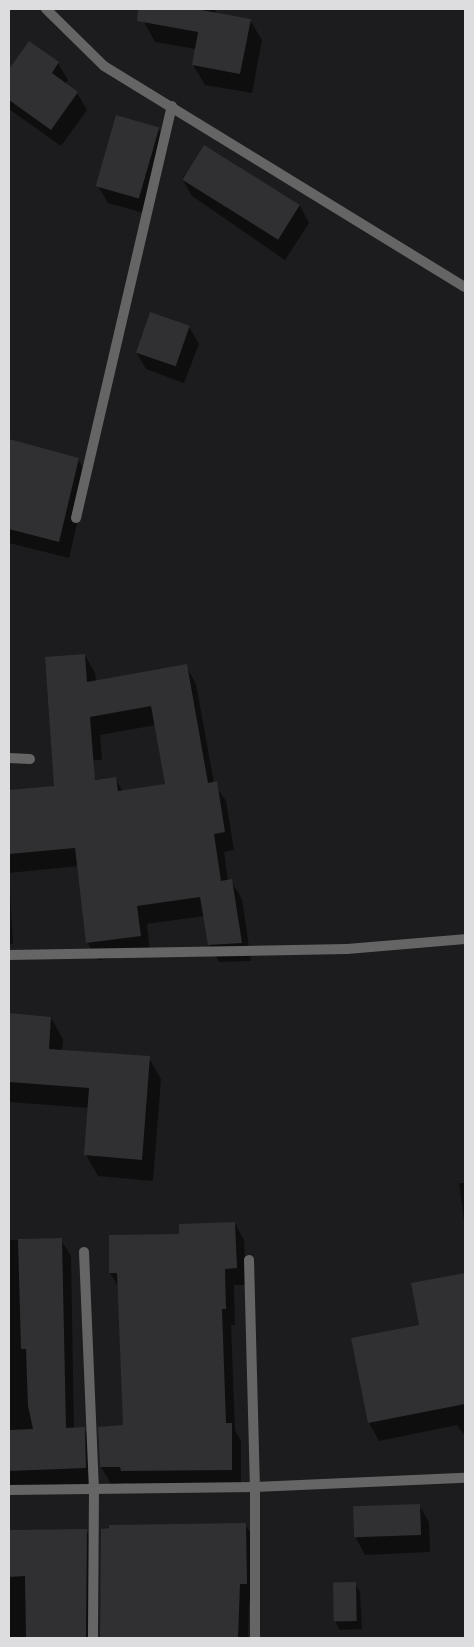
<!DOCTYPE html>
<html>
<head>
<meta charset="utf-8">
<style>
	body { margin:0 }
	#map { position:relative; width:474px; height:1647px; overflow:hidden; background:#1c1b1d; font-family:"Fira Sans Condensed",sans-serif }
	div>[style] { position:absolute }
	.shadow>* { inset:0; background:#0007 }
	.building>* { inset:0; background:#302f31; transform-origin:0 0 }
	.street>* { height:10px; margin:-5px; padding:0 5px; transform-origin:5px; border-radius:5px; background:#666565 }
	span { translate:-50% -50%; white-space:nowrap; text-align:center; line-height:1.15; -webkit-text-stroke:4px #060607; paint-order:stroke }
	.frame { position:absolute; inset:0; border:10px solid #dddcde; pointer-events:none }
</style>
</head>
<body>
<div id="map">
	<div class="shadow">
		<div style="clip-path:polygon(142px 9px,216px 9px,215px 14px,250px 20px,262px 40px,252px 93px,205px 85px,193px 65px,196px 49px,155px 42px,144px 22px,146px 15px)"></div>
		<div style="clip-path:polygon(29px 43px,58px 63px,68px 80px,65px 84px,77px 93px,87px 110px,61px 146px,9px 109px,9px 72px)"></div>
		<div style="clip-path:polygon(158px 128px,168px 145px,148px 214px,108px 203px,98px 186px)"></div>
		<div style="clip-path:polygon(205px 146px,300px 206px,309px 223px,285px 260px,192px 196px,182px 179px)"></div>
		<div style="clip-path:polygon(189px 327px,199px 344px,184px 383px,146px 369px,136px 352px)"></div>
		<div style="clip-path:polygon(9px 440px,78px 459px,88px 476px,69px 558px,9px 543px)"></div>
		<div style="clip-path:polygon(85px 655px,95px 673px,96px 682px,186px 666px,196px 684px,214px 783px,226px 801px,234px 850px,224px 852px,228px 881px,231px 881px,242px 899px,251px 961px,219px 962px,209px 944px,204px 916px,147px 924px,150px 954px,98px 960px,87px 942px,78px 866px,9px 873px,13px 944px,9px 944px,9px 792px,56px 787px,55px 783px,115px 778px,123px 792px,167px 785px,156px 725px,100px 735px,102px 760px,63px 761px)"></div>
		<div style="clip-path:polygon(9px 1014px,51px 1018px,63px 1039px,62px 1051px,149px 1058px,161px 1079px,153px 1181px,98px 1176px,86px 1155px,89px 1108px,9px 1102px)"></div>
		<div style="clip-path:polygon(459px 1183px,465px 1183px,465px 1229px)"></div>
		<div style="clip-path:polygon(235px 1223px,244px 1240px,246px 1285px,234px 1285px,235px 1325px,231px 1325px,235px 1430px,241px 1441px,241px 1487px,132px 1488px,129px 1483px,111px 1484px,101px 1467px,124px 1426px,119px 1288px,110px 1273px,180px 1236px)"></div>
		<div style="clip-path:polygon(9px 1240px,61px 1240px,71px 1256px,74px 1429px,84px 1428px,93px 1445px,95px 1484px,9px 1486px)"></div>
		<div style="clip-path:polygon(465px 1275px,465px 1436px,457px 1425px,379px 1441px,369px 1423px,353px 1339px,420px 1326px,413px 1284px)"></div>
		<div style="clip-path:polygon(419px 1505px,429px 1522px,430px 1552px,365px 1555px,356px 1538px)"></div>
		<div style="clip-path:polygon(245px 1524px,255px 1541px,256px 1601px,249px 1601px,248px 1638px,101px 1638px,102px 1530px)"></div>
		<div style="clip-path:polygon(86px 1530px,96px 1547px,95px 1638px,9px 1638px,9px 1532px)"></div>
		<div style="clip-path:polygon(355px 1584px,360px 1592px,362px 1629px,340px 1630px,335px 1621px)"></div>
	</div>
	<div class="building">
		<div style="clip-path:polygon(138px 9px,196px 9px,251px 19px,240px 74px,192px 65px,198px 32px,137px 21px)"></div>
		<div style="clip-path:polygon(29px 41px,59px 62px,52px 73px,78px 92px,51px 130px,9px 100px,9px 69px)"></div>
		<div style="left:116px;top:115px;width:45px;height:74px;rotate:16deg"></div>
		<div style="left:204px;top:145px;width:113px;height:41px;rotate:32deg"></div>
		<div style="left:150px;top:312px;width:42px;height:43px;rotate:19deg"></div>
		<div style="clip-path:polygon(9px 439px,79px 458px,59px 542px,9px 529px)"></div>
		<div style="clip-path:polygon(evenodd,85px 654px,87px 682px,187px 664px,208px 783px,217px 781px,225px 832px,214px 834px,221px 881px,232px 879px,242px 943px,208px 945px,200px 897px,137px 906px,141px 936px,86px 943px,75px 848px,9px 854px,9px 790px,54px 786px,45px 657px,85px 654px,151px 706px,165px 784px,118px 791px,116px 777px,95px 780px,90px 717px,151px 706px)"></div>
		<div style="clip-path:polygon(9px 1013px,51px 1017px,49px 1049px,150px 1056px,142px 1160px,84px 1155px,89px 1088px,9px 1082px)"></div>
		<div style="clip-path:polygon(235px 1222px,237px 1268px,225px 1269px,226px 1309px,222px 1309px,226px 1423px,232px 1423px,232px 1470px,121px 1471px,120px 1467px,100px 1467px,98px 1427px,123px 1425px,117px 1273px,109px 1273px,109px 1235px,179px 1234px,179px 1224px)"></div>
		<div style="clip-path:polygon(62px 1238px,66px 1428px,85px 1427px,86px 1468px,9px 1471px,9px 1430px,33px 1429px,28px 1406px,26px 1349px,21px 1349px,18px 1239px)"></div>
		<div style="clip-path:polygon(465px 1273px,465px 1404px,368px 1423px,351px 1338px,419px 1325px,411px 1283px)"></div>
		<div style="left:420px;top:1504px;width:31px;height:67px;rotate:88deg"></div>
		<div style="clip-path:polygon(246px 1523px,247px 1584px,240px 1584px,238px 1638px,100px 1638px,101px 1529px,109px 1528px,109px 1525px)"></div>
		<div style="clip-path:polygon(87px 1529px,86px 1638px,26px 1638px,25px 1576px,9px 1577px,9px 1530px)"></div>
		<div style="left:356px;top:1582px;width:39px;height:23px;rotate:89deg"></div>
	</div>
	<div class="street">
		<div style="left:46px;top:9px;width:81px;rotate:44.5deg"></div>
		<div style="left:104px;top:66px;width:423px;rotate:31.5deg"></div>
		<div style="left:76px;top:518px;width:423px;rotate:-76.9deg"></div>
		<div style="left:9px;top:758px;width:21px;rotate:3deg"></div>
		<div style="left:9px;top:955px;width:338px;rotate:-1deg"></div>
		<div style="left:347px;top:949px;width:118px;rotate:-4.8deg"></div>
		<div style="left:84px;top:1252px;width:236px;rotate:87.6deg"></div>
		<div style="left:94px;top:1488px;width:150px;rotate:90.4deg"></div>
		<div style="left:249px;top:1260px;width:227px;rotate:88.5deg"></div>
		<div style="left:255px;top:1487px;width:151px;rotate:90deg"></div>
		<div style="left:9px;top:1490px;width:246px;rotate:-0.7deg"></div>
		<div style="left:255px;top:1487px;width:210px;rotate:-2.5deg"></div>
	</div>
	<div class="frame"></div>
</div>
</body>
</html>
